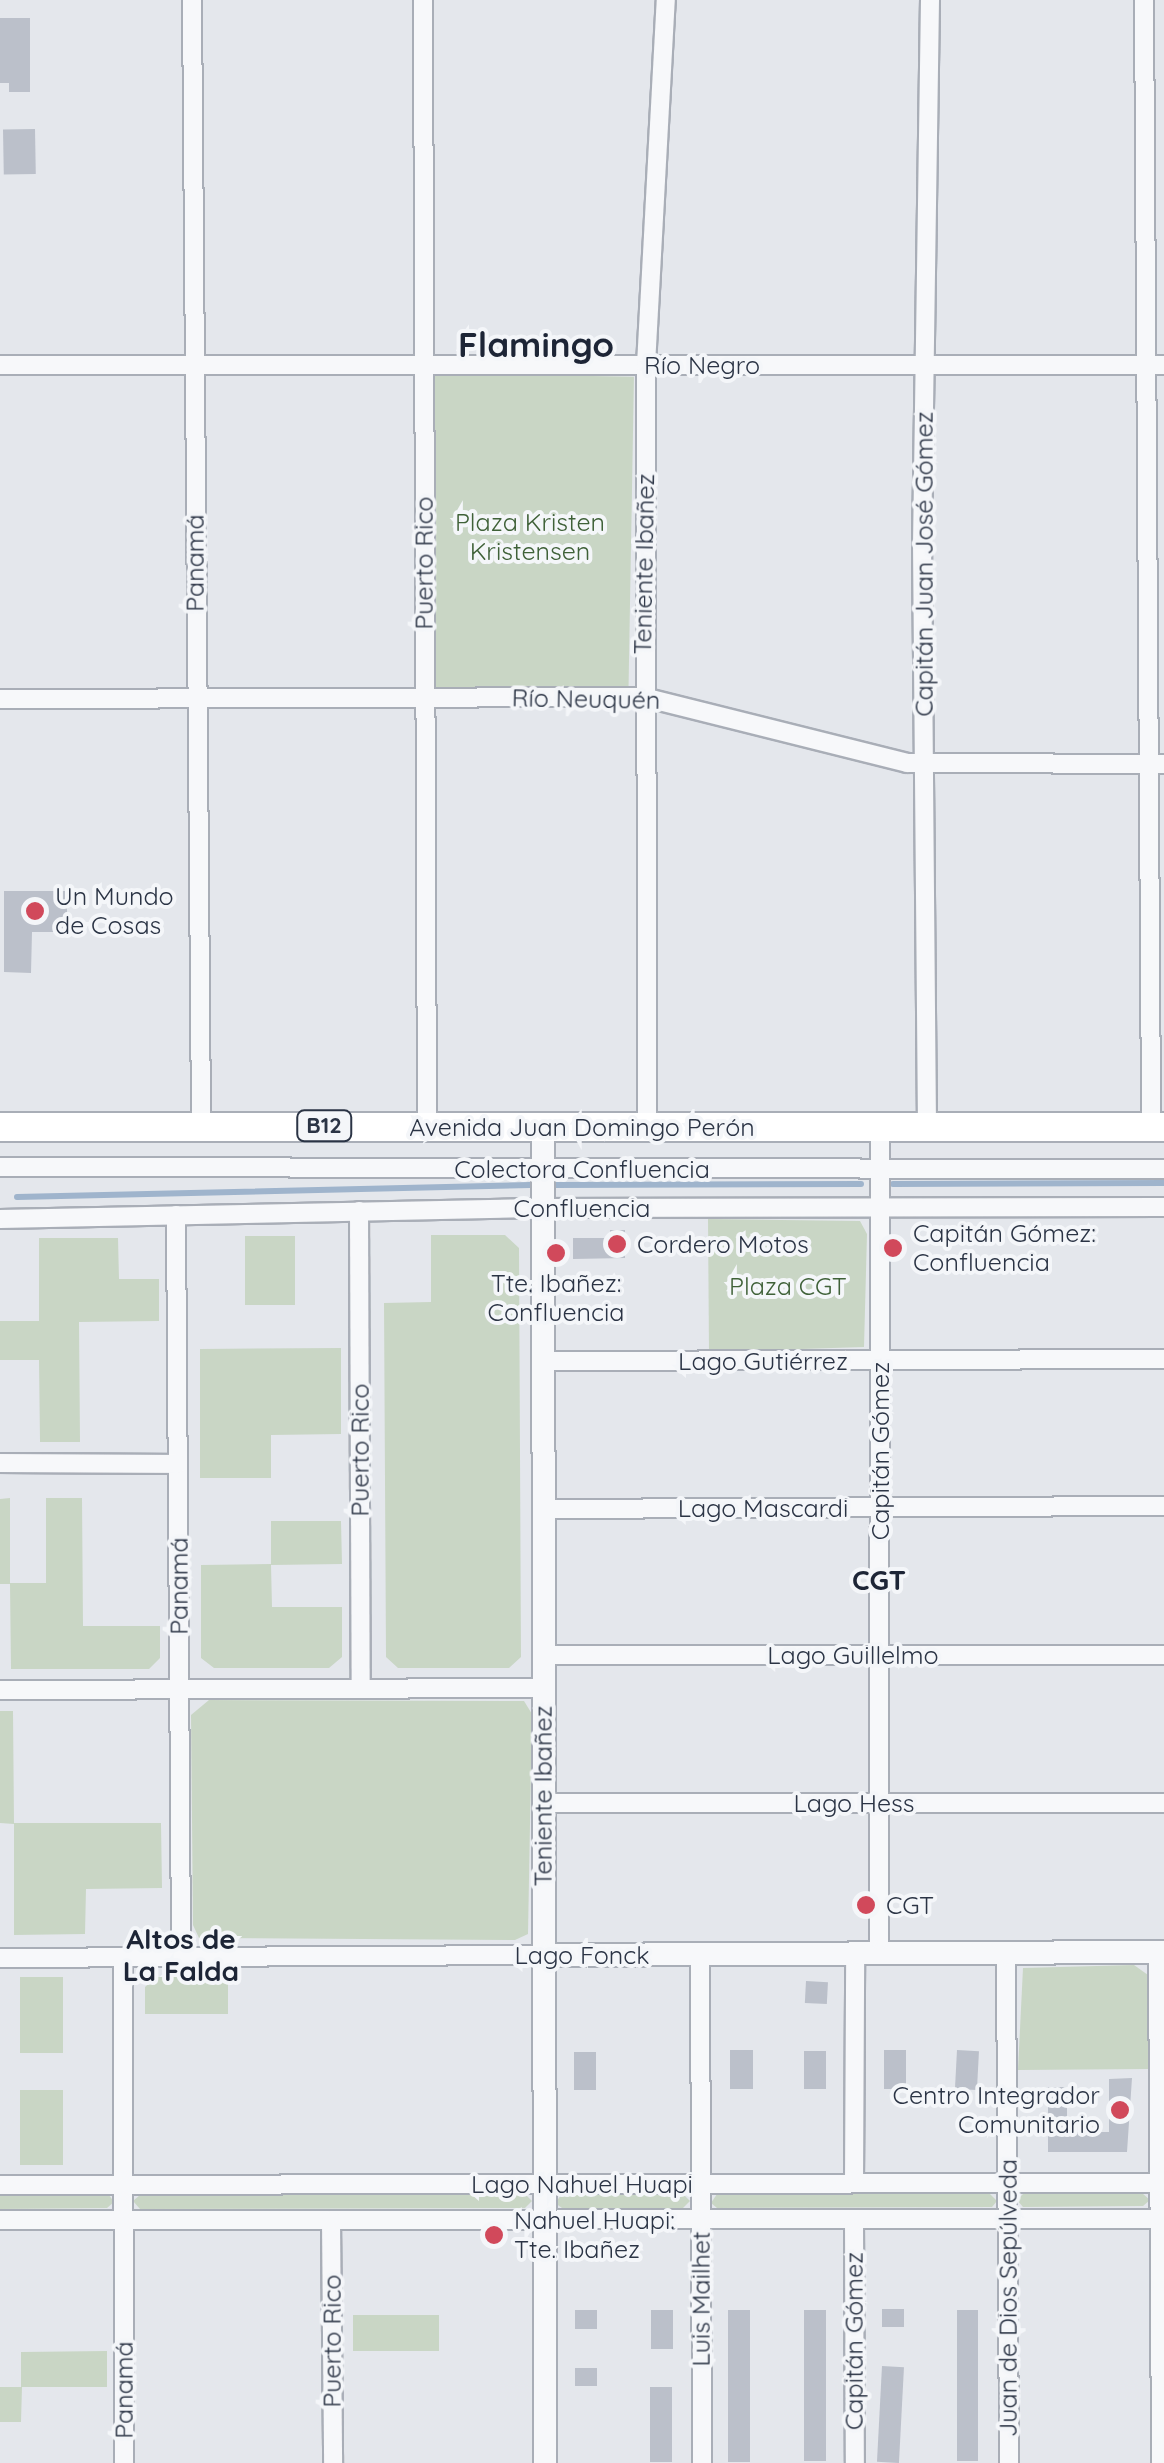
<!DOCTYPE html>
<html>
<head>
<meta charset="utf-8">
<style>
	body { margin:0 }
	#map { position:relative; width:1164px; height:2463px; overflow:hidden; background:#e4e7ec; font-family:Quicksand,sans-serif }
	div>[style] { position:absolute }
	.green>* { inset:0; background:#c9d6c5; transform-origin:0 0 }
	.stream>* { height:6px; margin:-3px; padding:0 3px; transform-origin:3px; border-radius:3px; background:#9fb4cc }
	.building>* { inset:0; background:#bbc0ca; transform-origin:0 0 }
	.roads { filter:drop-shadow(2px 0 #a9aeb7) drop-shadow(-2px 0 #a9aeb7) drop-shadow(0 2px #a9aeb7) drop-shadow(0 -2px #a9aeb7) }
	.minor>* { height:18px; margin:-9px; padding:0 9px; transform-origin:9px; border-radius:9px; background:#f7f8fa }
	.tertiary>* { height:22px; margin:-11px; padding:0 11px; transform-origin:11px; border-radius:11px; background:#f7f8fa }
	.primary>* { height:28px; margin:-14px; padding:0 14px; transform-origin:14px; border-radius:14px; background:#fff }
	.dots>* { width:28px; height:28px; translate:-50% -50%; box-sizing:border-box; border:5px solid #f4f6f9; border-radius:50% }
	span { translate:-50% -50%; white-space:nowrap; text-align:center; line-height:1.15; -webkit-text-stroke:8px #f4f6f9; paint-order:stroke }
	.shield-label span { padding:2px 8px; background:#f4f6f9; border:2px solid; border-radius:8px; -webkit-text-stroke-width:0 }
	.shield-label { font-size:22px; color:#2b3445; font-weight:700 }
	.street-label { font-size:25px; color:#2b3445 }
	.park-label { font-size:25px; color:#3f6138 }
	.poi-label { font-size:25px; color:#2b3445 }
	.left { translate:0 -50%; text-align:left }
	.right { translate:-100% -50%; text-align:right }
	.neighbourhood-label { font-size:28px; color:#1d2536; font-weight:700 }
	.district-label { font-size:35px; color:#1d2536; font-weight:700 }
</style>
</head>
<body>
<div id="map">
	<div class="green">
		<div style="left:425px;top:373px;width:209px;height:325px;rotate:1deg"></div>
		<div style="clip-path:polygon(708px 1219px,860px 1221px,867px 1234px,864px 1347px,709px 1352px)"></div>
		<div style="clip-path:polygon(431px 1235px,505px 1235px,519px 1248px,521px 1657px,509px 1668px,398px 1668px,386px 1657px,384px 1303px,431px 1302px)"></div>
		<div style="left:295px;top:1236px;width:69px;height:50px;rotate:90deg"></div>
		<div style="clip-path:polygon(39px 1238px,118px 1238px,119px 1279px,159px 1279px,159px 1321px,79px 1322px,80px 1442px,40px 1442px,39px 1360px,0 1360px,0 1321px,39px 1321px)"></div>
		<div style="clip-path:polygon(341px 1348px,341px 1434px,271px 1435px,271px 1478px,200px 1478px,200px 1349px)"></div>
		<div style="clip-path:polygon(10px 1498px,10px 1583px,46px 1583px,46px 1498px,82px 1498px,83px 1626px,160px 1626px,160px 1658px,149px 1669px,11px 1669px,10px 1584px,0 1584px,0 1499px)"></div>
		<div style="clip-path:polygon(271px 1521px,341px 1521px,342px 1564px,271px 1565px,272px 1607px,342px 1607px,342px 1657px,329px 1668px,214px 1668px,201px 1658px,201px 1565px,271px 1564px)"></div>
		<div style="clip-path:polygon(209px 1700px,524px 1701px,532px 1714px,528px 1934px,515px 1940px,199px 1938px,193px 1925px,191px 1715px)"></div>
		<div style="clip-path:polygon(0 1711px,13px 1711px,14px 1823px,161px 1823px,162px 1888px,86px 1889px,85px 1934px,14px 1935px,14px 1824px,0 1823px)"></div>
		<div style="clip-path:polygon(1134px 1965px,1148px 1975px,1148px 2069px,1018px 2070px,1023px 1968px)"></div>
		<div style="left:20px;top:1977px;width:43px;height:76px"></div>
		<div style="clip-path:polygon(156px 1977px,228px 1977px,228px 2014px,145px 2014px,145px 1987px)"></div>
		<div style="left:20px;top:2090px;width:43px;height:75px"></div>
		<div style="clip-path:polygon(1142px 2193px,1150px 2200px,1143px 2206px,1023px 2207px,1017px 2200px,1023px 2194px)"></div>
		<div style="clip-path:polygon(525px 2194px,532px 2201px,525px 2208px,140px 2209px,133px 2201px,140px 2195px)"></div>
		<div style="clip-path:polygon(562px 2194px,683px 2194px,690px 2201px,683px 2208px,562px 2208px,555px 2203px)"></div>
		<div style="clip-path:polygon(717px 2194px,990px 2194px,997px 2201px,992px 2207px,717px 2208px,711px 2203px)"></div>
		<div style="clip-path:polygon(0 2195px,109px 2195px,114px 2202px,107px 2208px,0 2209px)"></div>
		<div style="left:353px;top:2315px;width:86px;height:36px"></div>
		<div style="clip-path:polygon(107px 2351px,107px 2387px,22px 2387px,21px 2422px,0 2422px,0 2387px,21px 2387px,21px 2352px)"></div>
	</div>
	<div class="stream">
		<div style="left:893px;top:1184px;width:271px;rotate:-0.2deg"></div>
		<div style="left:554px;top:1185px;width:307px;rotate:-0.2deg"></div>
		<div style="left:17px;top:1197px;width:513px;rotate:-1.34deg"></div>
	</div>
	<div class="building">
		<div style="clip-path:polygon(0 18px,30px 18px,30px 92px,9px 92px,9px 83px,0 83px)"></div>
		<div style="left:35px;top:129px;width:45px;height:32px;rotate:89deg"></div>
		<div style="clip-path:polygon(4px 891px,67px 891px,67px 932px,32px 932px,31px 973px,4px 972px)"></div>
		<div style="clip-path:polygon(610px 1230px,625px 1230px,625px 1258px,573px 1259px,573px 1238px,610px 1238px)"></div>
		<div style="left:806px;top:1981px;width:22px;height:22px;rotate:3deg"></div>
		<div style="left:730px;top:2050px;width:23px;height:39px"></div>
		<div style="left:884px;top:2050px;width:22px;height:39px"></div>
		<div style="left:957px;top:2050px;width:22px;height:39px;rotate:3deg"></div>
		<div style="left:804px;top:2051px;width:22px;height:38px"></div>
		<div style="left:574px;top:2052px;width:22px;height:38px"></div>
		<div style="clip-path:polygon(1132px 2078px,1127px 2152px,1048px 2152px,1048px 2087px,1067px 2087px,1067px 2132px,1109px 2132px,1109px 2079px)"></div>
		<div style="left:882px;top:2309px;width:22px;height:18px"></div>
		<div style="left:575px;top:2310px;width:22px;height:19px"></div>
		<div style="left:651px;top:2310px;width:22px;height:39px"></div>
		<div style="left:728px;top:2310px;width:22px;height:152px"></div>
		<div style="left:804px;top:2310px;width:22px;height:151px"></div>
		<div style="left:957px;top:2310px;width:21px;height:151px"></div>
		<div style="left:882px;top:2366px;width:22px;height:96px;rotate:3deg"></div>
		<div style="left:575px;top:2368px;width:22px;height:18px"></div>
		<div style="left:650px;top:2387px;width:22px;height:75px"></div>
	</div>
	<div class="roads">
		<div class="minor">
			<div style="left:192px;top:0;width:1127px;rotate:89.54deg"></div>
			<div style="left:423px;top:0;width:1126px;rotate:89.8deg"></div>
			<div style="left:1144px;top:0;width:1127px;rotate:89.64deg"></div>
			<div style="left:0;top:365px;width:1164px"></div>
			<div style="left:0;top:699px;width:643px;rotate:-0.18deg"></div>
			<div style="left:643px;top:697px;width:272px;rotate:14deg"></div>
			<div style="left:907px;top:763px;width:257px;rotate:0.2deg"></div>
			<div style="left:927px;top:1127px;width:582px;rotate:-90.49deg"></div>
			<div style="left:922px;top:545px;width:545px;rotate:-89.16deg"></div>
			<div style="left:647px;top:1128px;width:763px;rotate:-90.08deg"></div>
			<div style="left:646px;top:365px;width:366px;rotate:-86.9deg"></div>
			<div style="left:0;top:1167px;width:1164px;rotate:0.1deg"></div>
			<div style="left:359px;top:1211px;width:478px;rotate:89.8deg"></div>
			<div style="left:176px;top:1215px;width:742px;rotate:89.61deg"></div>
			<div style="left:0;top:1219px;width:533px;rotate:-1.18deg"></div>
			<div style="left:533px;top:1208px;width:631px;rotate:-0.09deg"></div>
			<div style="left:543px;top:1361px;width:621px;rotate:-0.18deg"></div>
			<div style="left:0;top:1463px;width:178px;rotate:0.3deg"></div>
			<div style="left:543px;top:1509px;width:621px;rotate:-0.28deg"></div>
			<div style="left:543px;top:1655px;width:621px"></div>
			<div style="left:0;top:1690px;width:543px;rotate:-0.21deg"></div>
			<div style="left:543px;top:1803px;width:621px"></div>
			<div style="left:1158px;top:1952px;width:511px;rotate:89.66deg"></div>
			<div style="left:879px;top:1953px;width:825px;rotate:-89.93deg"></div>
			<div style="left:1006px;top:1953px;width:510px;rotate:89.66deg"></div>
			<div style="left:700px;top:1954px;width:509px;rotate:89.77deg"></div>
			<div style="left:123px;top:1957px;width:506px;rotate:89.89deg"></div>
			<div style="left:0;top:1958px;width:544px;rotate:-0.32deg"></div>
			<div style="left:854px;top:2183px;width:229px;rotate:-89.7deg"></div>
			<div style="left:0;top:2185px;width:1164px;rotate:-0.1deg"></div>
			<div style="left:854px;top:2219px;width:244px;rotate:89.8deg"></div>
			<div style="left:0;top:2220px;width:1164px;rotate:-0.05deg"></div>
			<div style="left:331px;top:2220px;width:243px;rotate:89.5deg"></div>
		</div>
		<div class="tertiary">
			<div style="left:543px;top:1128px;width:1335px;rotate:89.91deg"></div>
			<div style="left:544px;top:1955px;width:620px;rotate:-0.28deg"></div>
		</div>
		<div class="primary">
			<div style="left:0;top:1127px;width:1164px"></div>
		</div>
	</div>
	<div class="dots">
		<div style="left:35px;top:911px;background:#d1495b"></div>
		<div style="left:617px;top:1244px;background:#d1495b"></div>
		<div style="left:893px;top:1248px;background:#d1495b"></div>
		<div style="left:556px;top:1253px;background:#d1495b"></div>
		<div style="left:866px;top:1905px;background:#d1495b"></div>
		<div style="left:1120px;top:2110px;background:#d1495b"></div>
		<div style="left:494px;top:2235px;background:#d1495b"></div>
	</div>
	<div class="shield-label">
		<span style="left:324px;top:1126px">B12</span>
	</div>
	<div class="street-label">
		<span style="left:702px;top:365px">Río Negro</span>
		<span style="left:195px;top:563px;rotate:-90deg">Panamá</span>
		<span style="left:424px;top:563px;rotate:-90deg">Puerto Rico</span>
		<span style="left:644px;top:564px;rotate:-89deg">Teniente Ibañez</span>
		<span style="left:924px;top:564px;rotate:-90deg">Capitán Juan José Gómez</span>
		<span style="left:586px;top:699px;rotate:1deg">Río Neuquén</span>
		<span style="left:582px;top:1127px">Avenida Juan Domingo Perón</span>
		<span style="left:582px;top:1169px">Colectora Confluencia</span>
		<span style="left:582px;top:1208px">Confluencia</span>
		<span style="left:763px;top:1361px">Lago Gutiérrez</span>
		<span style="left:360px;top:1450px;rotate:-90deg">Puerto Rico</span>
		<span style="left:880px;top:1451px;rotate:-90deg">Capitán Gómez</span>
		<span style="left:763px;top:1508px">Lago Mascardi</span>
		<span style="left:179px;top:1586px;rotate:-90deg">Panamá</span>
		<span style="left:853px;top:1655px">Lago Guillelmo</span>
		<span style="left:543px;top:1796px;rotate:-90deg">Teniente Ibañez</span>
		<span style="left:854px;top:1803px">Lago Hess</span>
		<span style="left:582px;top:1955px">Lago Fonck</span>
		<span style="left:582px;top:2184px">Lago Nahuel Huapi</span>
		<span style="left:1008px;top:2298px;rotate:-90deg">Juan de Dios Sepúlveda</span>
		<span style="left:701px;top:2299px;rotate:-90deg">Luis Mailhet</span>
		<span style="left:332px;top:2341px;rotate:-90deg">Puerto Rico</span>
		<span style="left:854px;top:2341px;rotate:-90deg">Capitán Gómez</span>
		<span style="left:124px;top:2390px;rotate:-90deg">Panamá</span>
	</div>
	<div class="park-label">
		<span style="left:530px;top:537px">Plaza Kristen<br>Kristensen</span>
		<span style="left:788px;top:1286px">Plaza CGT</span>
	</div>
	<div class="poi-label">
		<span class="left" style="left:55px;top:911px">Un Mundo<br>de Cosas</span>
		<span class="left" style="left:913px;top:1248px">Capitán Gómez:<br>Confluencia</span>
		<span class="left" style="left:637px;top:1244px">Cordero Motos</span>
		<span style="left:556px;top:1298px">Tte. Ibañez:<br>Confluencia</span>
		<span class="left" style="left:886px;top:1905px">CGT</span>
		<span class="right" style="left:1100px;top:2110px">Centro Integrador<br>Comunitario</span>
		<span class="left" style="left:514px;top:2235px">Nahuel Huapi:<br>Tte. Ibañez</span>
	</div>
	<div class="neighbourhood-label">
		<span style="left:879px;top:1580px">CGT</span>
		<span style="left:181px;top:1955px">Altos de<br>La Falda</span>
	</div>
	<div class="district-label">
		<span style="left:536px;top:344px">Flamingo</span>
	</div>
</div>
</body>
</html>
